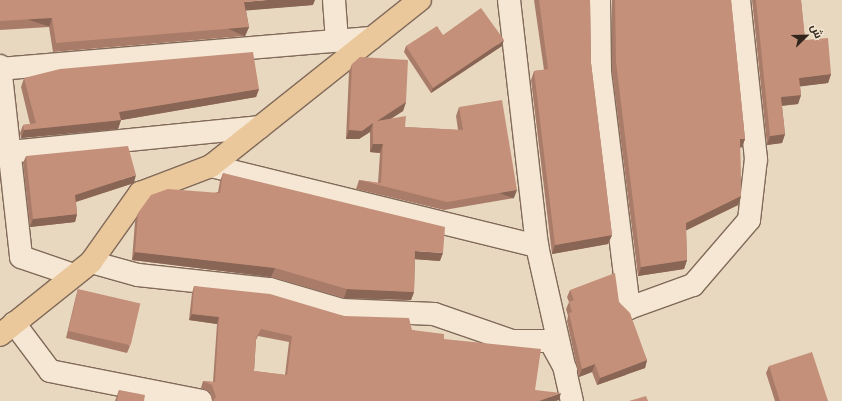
<!DOCTYPE html>
<html>
<head>
<meta charset="utf-8">
<style>
	body { margin:0 }
	#map { position:relative; width:842px; height:401px; overflow:hidden; background:#e9d8c0; font-family:"Libre Baskerville",Cairo,serif }
	div>[style] { position:absolute }
	.roads { filter:drop-shadow(1px 0 #816a5a) drop-shadow(-1px 0 #816a5a) drop-shadow(0 1px #816a5a) drop-shadow(0 -1px #816a5a) }
	.minor>* { height:22px; margin:-11px; padding:0 11px; transform-origin:11px; border-radius:11px; background:#f5e7d3 }
	.major>* { height:22px; margin:-11px; padding:0 11px; transform-origin:11px; border-radius:11px; background:#eac89b }
	.wall>* { inset:0; background:#a97c69 }
	.shaded-wall>* { inset:0; background:#896555; transform-origin:0 0 }
	.building>* { inset:0; background:#c4907a; transform-origin:0 0 }
	span { translate:-50% -50%; white-space:nowrap; text-align:center; line-height:1.15; -webkit-text-stroke:3px #f1e4cf; paint-order:stroke }
	.north { position:absolute; left:786px; top:16px; width:40px; height:40px; -webkit-text-stroke:3px #f1e4cf; paint-order:stroke; rotate:67deg; font-size:11px; font-weight:700; line-height:16px; text-align:center; color:#32251d }
	.north::after { content:''; display:block; margin:auto; width:14px; height:18px; background:#32251d; clip-path:polygon(50% 0,100% 100%,50% 72%,0 100%) }
</style>
</head>
<body>
<div id="map">
	<div class="roads">
		<div class="minor">
			<div style="left:334px;top:0;width:41px;rotate:85.8deg"></div>
			<div style="left:509px;top:0;width:248px;rotate:83.5deg"></div>
			<div style="left:537px;top:246px;width:159px;rotate:77.3deg"></div>
			<div style="left:599px;top:0;width:72px;rotate:89.2deg"></div>
			<div style="left:600px;top:72px;width:238px;rotate:83deg"></div>
			<div style="left:629px;top:308px;width:68px;rotate:-19.8deg"></div>
			<div style="left:693px;top:285px;width:86px;rotate:-49.3deg"></div>
			<div style="left:749px;top:220px;width:61px;rotate:-83.5deg"></div>
			<div style="left:756px;top:159px;width:160px;rotate:-96.1deg"></div>
			<div style="left:0;top:66px;width:192px;rotate:83.7deg"></div>
			<div style="left:21px;top:257px;width:56px;rotate:18.8deg"></div>
			<div style="left:0;top:69px;width:373px;rotate:-4.8deg"></div>
			<div style="left:9px;top:152px;width:252px;rotate:-5.7deg"></div>
			<div style="left:211px;top:166px;width:336px;rotate:13.8deg"></div>
			<div style="left:91px;top:262px;width:49px;rotate:15.5deg"></div>
			<div style="left:138px;top:275px;width:133px;rotate:6.1deg"></div>
			<div style="left:270px;top:289px;width:75px;rotate:16.3deg"></div>
			<div style="left:342px;top:310px;width:92px;rotate:2.5deg"></div>
			<div style="left:434px;top:314px;width:83px;rotate:19.1deg"></div>
			<div style="left:512px;top:341px;width:38px"></div>
			<div style="left:550px;top:341px;width:33px;rotate:61deg"></div>
			<div style="left:14px;top:323px;width:60px;rotate:53.1deg"></div>
			<div style="left:50px;top:371px;width:154px;rotate:11.2deg"></div>
		</div>
		<div class="major">
			<div style="left:0;top:335px;width:117px;rotate:-38.7deg"></div>
			<div style="left:91px;top:262px;width:85px;rotate:-54.6deg"></div>
			<div style="left:140px;top:193px;width:76px;rotate:-20.8deg"></div>
			<div style="left:211px;top:166px;width:267px;rotate:-38.5deg"></div>
		</div>
	</div>
	<div class="wall">
		<div style="clip-path:polygon(0 0,313px 5px,246px 10px,249px 27px,245px 36px,53px 52px,49px 27px,0 30px)"></div>
		<div style="clip-path:polygon(534px 0,590px 0,591px 63px,612px 235px,608px 244px,552px 254px,531px 80px,534px 71px,544px 70px)"></div>
		<div style="clip-path:polygon(612px 0,731px 0,745px 139px,742px 147px,740px 148px,741px 196px,738px 205px,686px 230px,687px 260px,684px 269px,638px 276px,612px 71px)"></div>
		<div style="clip-path:polygon(752px 0,801px 0,805px 40px,831px 74px,828px 83px,800px 86px,801px 95px,798px 104px,782px 106px,785px 134px,782px 143px,767px 145px)"></div>
		<div style="clip-path:polygon(443px 35px,502px 46px,431px 93px,404px 52px,406px 46px)"></div>
		<div style="clip-path:polygon(352px 64px,406px 102px,403px 111px,391px 119px,405px 127px,458px 130px,456px 116px,459px 107px,514px 198px,444px 210px,356px 189px,359px 180px,378px 183px,380px 153px,370px 152px,370px 132px,359px 139px,346px 139px,349px 72px)"></div>
		<div style="clip-path:polygon(24px 78px,259px 89px,256px 97px,121px 120px,118px 129px,21px 138px,20px 133px,23px 125px,30px 124px,21px 87px)"></div>
		<div style="clip-path:polygon(26px 156px,134px 183px,76px 202px,77px 214px,75px 222px,30px 227px,23px 163px)"></div>
		<div style="clip-path:polygon(223px 173px,440px 261px,415px 259px,414px 292px,411px 300px,344px 298px,271px 277px,132px 260px,135px 222px,138px 213px,218px 192px,220px 181px)"></div>
		<div style="clip-path:polygon(evenodd,194px 286px,344px 316px,412px 330px,444px 339px,535px 390px,559px 400px,555px 401px,212px 401px,210px 392px,201px 388px,203px 381px,213px 382px,217px 324px,189px 320px,192px 293px,194px 286px,258px 336px,289px 342px,285px 375px,254px 371px,256px 340px,258px 336px)"></div>
		<div style="clip-path:polygon(78px 289px,130px 346px,127px 353px,66px 338px,76px 296px)"></div>
		<div style="clip-path:polygon(570px 290px,619px 302px,647px 360px,645px 368px,597px 385px,592px 372px,579px 377px,567px 321px,568px 316px,566px 309px,569px 302px,567px 297px)"></div>
		<div style="clip-path:polygon(769px 366px,828px 401px,775px 401px,766px 373px)"></div>
		<div style="clip-path:polygon(119px 390px,144px 401px,115px 401px)"></div>
	</div>
	<div class="shaded-wall">
		<div style="clip-path:polygon(267px 0,315px 0,313px 5px,241px 11px,244px 2px)"></div>
		<div style="left:52px;top:18px;width:9px;height:52px;rotate:108deg"></div>
		<div style="left:249px;top:27px;width:10px;height:194px;rotate:114deg"></div>
		<div style="clip-path:polygon(504px 40px,502px 46px,431px 93px,433px 88px)"></div>
		<div style="clip-path:polygon(831px 74px,828px 83px,796px 87px,799px 78px)"></div>
		<div style="clip-path:polygon(259px 89px,256px 97px,116px 121px,119px 112px)"></div>
		<div style="clip-path:polygon(801px 95px,798px 104px,778px 106px,781px 97px)"></div>
		<div style="clip-path:polygon(406px 102px,403px 111px,374px 129px,377px 121px)"></div>
		<div style="clip-path:polygon(121px 120px,118px 129px,21px 138px,24px 130px)"></div>
		<div style="clip-path:polygon(373px 123px,370px 132px,359px 139px,346px 139px,349px 130px)"></div>
		<div style="clip-path:polygon(785px 134px,782px 143px,767px 145px,770px 136px)"></div>
		<div style="clip-path:polygon(740px 139px,745px 139px,742px 147px,737px 148px)"></div>
		<div style="clip-path:polygon(373px 144px,383px 144px,380px 153px,370px 152px)"></div>
		<div style="clip-path:polygon(136px 175px,134px 183px,72px 203px,75px 195px)"></div>
		<div style="left:517px;top:190px;width:9px;height:71px;rotate:111deg"></div>
		<div style="clip-path:polygon(741px 196px,738px 205px,683px 232px,686px 223px)"></div>
		<div style="clip-path:polygon(77px 214px,75px 222px,30px 227px,33px 219px)"></div>
		<div style="clip-path:polygon(612px 235px,608px 244px,552px 254px,555px 245px)"></div>
		<div style="clip-path:polygon(415px 251px,443px 253px,440px 261px,412px 259px)"></div>
		<div style="clip-path:polygon(135px 252px,275px 268px,271px 277px,132px 260px)"></div>
		<div style="clip-path:polygon(687px 260px,684px 269px,638px 276px,641px 267px)"></div>
		<div style="clip-path:polygon(347px 289px,414px 292px,411px 300px,344px 298px)"></div>
		<div style="clip-path:polygon(192px 314px,219px 317px,217px 324px,189px 320px)"></div>
		<div style="clip-path:polygon(647px 360px,645px 368px,597px 385px,600px 378px)"></div>
		<div style="clip-path:polygon(595px 364px,592px 372px,579px 377px,582px 369px)"></div>
		<div style="clip-path:polygon(561px 393px,559px 400px,555px 401px,539px 401px)"></div>
	</div>
	<div class="building">
		<div style="clip-path:polygon(0 0,267px 0,244px 2px,249px 27px,56px 43px,52px 18px,0 21px)"></div>
		<div style="clip-path:polygon(539px 0,590px 0,591px 63px,612px 235px,555px 245px,534px 71px,548px 69px)"></div>
		<div style="clip-path:polygon(615px 0,731px 0,745px 139px,740px 139px,741px 196px,686px 223px,687px 260px,641px 267px,616px 62px)"></div>
		<div style="clip-path:polygon(756px 0,801px 0,805px 40px,828px 38px,831px 74px,799px 78px,801px 95px,781px 97px,785px 134px,770px 136px)"></div>
		<div style="clip-path:polygon(481px 8px,504px 40px,433px 88px,406px 46px,437px 26px,443px 35px)"></div>
		<div style="clip-path:polygon(253px 52px,259px 89px,119px 112px,121px 120px,24px 130px,23px 125px,36px 123px,24px 78px,60px 69px)"></div>
		<div style="clip-path:polygon(360px 57px,408px 60px,406px 102px,377px 121px,406px 116px,405px 127px,463px 130px,459px 107px,502px 100px,517px 190px,447px 202px,359px 180px,381px 183px,383px 144px,373px 144px,373px 123px,362px 131px,349px 130px,352px 64px)"></div>
		<div style="clip-path:polygon(128px 146px,136px 175px,75px 195px,77px 214px,33px 219px,26px 156px)"></div>
		<div style="clip-path:polygon(223px 173px,445px 227px,443px 253px,415px 251px,414px 292px,347px 289px,275px 268px,135px 252px,138px 213px,151px 195px,168px 189px,220px 193px)"></div>
		<div style="clip-path:polygon(615px 273px,619px 302px,630px 313px,647px 360px,600px 378px,595px 364px,582px 369px,569px 313px,572px 312px,569px 302px,574px 300px,570px 290px)"></div>
		<div style="clip-path:polygon(evenodd,194px 286px,270px 294px,344px 316px,409px 318px,412px 330px,444px 334px,444px 339px,541px 349px,535px 390px,561px 393px,539px 401px,213px 401px,216px 397px,212px 385px,203px 381px,215px 382px,219px 317px,192px 314px,194px 286px,261px 329px,292px 336px,287px 375px,254px 371px,256px 338px,261px 329px)"></div>
		<div style="left:78px;top:289px;width:64px;height:43px;rotate:13deg"></div>
		<div style="clip-path:polygon(812px 352px,828px 401px,780px 401px,769px 366px)"></div>
		<div style="clip-path:polygon(119px 390px,145px 395px,144px 401px,117px 401px)"></div>
		<div style="clip-path:polygon(646px 396px,648px 401px,629px 401px)"></div>
	</div>
	<div class="north">ش</div>
</div>
</body>
</html>
